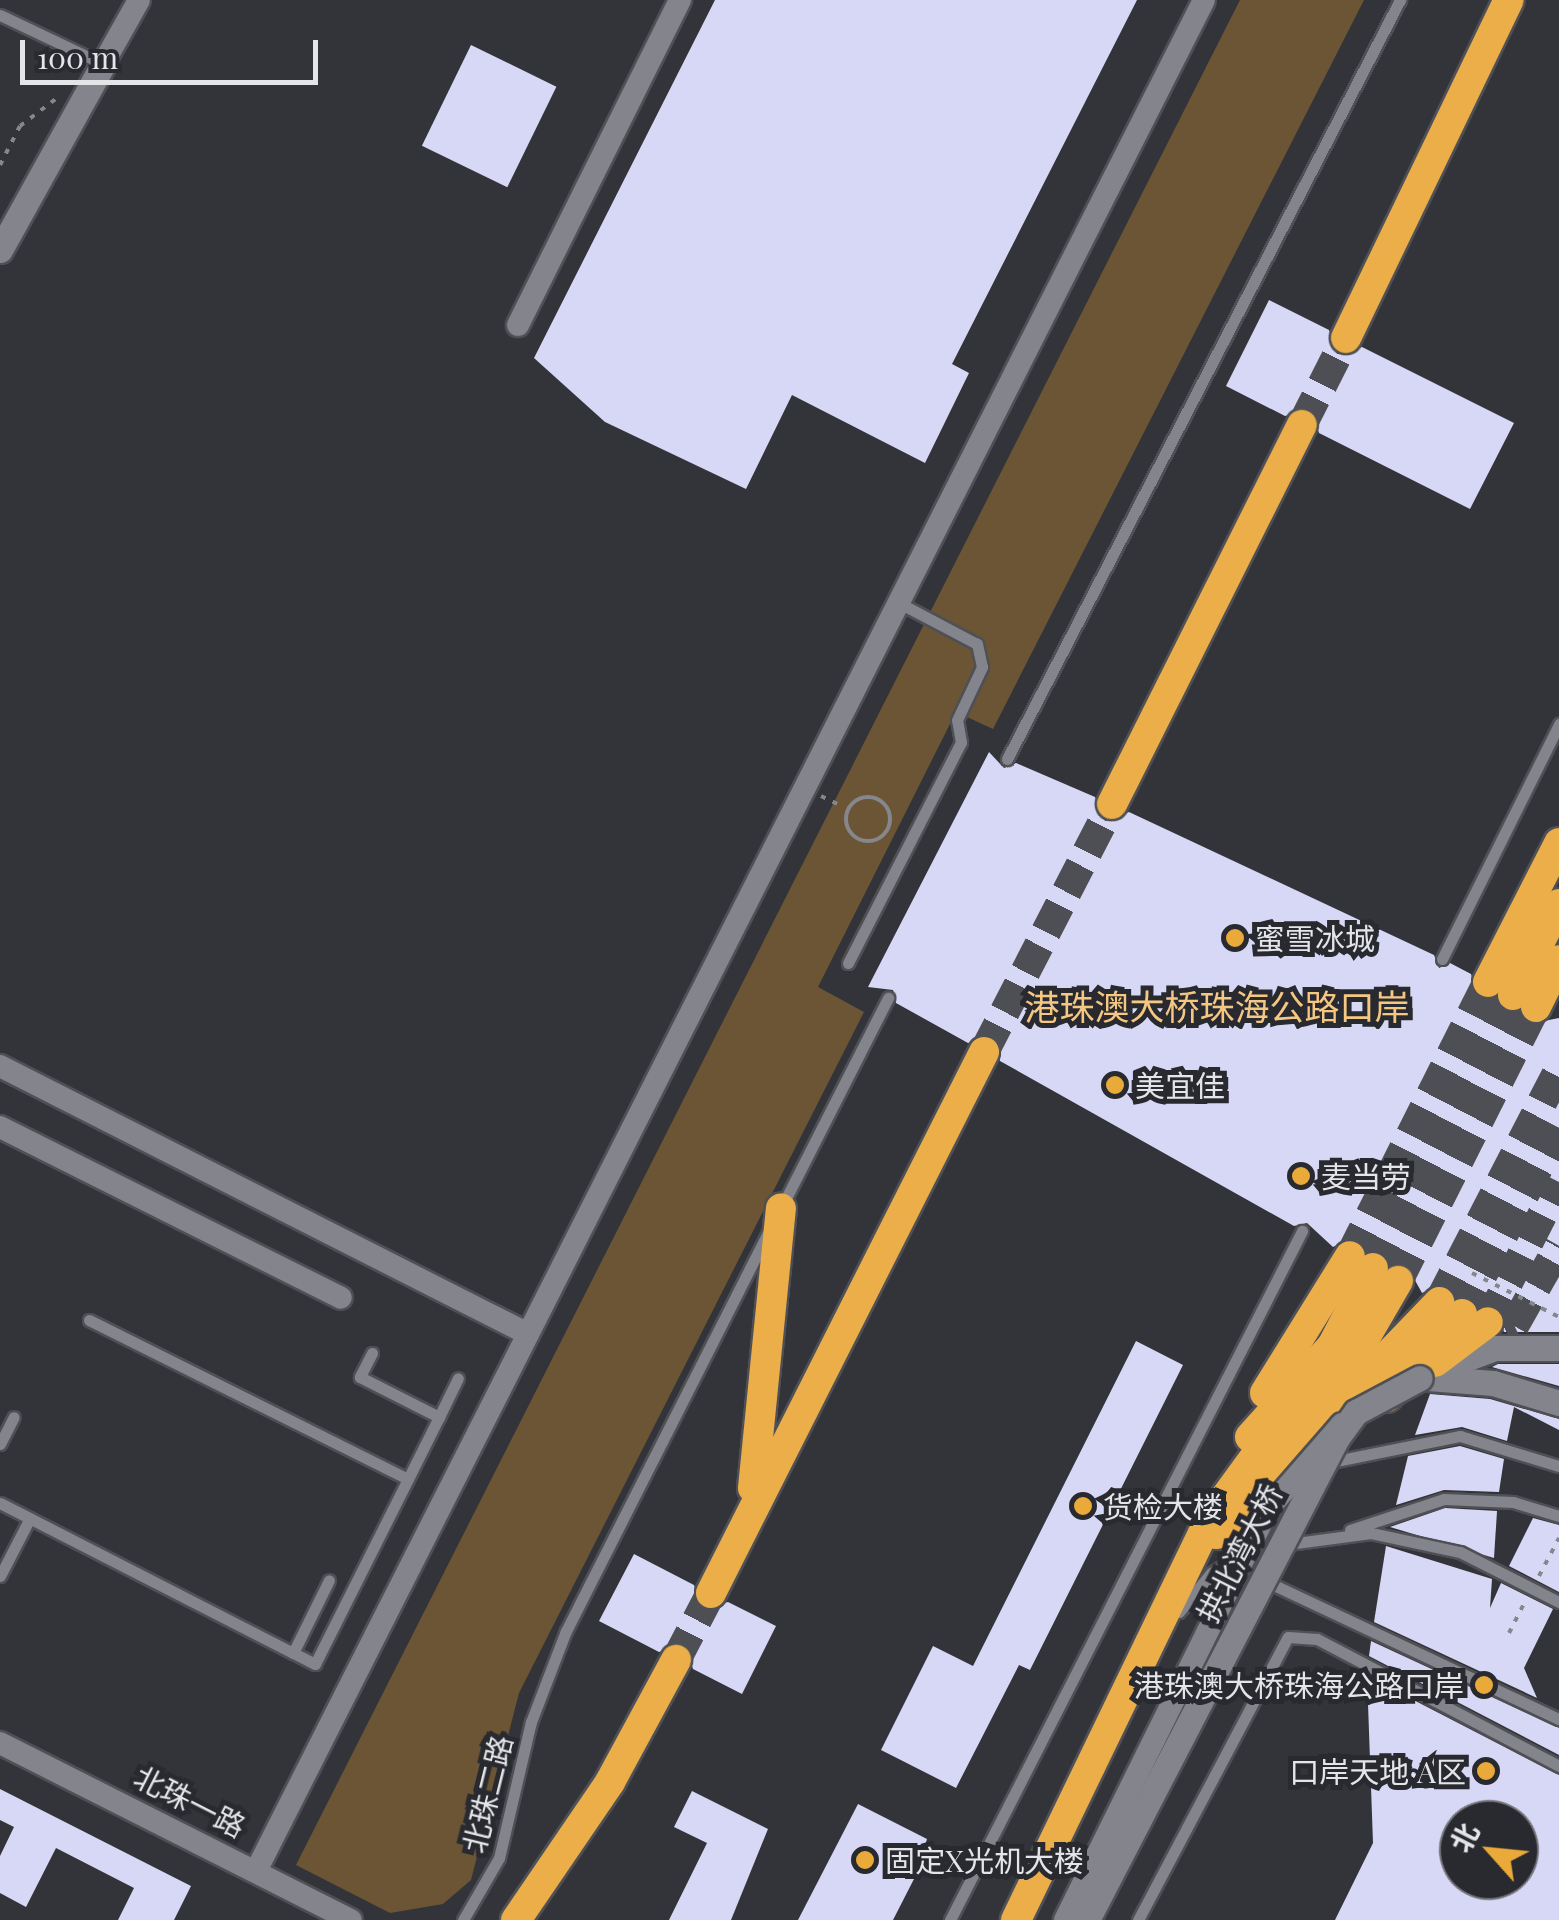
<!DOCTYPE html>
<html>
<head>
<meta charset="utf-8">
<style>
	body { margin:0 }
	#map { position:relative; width:1559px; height:1920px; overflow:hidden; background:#33343a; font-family:"Playfair Display","Noto Sans SC",serif }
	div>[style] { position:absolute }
	.green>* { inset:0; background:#6b5534 }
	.building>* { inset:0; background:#d7d8f6; transform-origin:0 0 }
	.highway-tunnel>* { height:30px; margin-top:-15px; transform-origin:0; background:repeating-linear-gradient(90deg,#4e4f54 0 30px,transparent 0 45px) }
	.path>* { height:4px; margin-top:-2px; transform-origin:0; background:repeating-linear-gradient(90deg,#86878c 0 5px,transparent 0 13px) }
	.path>.ring { margin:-2px; padding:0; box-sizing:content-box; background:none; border:4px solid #86878c; border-radius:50% }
	.roads { filter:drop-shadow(2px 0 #4f5055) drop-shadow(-2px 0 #4f5055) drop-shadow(0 2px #4f5055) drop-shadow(0 -2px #4f5055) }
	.lane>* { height:11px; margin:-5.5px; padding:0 5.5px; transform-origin:5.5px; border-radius:5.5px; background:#84848c }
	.street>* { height:22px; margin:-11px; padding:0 11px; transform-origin:11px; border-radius:11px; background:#84848c }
	.secondary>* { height:25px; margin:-12.5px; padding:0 12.5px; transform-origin:12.5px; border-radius:12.5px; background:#84848c }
	.highway>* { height:30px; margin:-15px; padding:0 15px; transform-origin:15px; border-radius:15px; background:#ebae49 }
	.bridges { filter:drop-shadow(2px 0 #4f5055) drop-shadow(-2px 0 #4f5055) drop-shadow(0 2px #4f5055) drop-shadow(0 -2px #4f5055) }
	.street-bridge>* { height:22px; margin:-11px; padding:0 11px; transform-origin:11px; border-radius:11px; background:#84848c }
	.secondary-bridge>* { height:25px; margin:-12.5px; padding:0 12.5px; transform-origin:12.5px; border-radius:12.5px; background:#84848c }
	.dots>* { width:28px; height:28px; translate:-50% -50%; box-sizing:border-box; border:5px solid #292a30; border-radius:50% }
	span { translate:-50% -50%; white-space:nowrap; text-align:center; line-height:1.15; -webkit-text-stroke:10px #292a30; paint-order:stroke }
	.poi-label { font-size:30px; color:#e4e5e9 }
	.left { translate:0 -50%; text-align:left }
	.right { translate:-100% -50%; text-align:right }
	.street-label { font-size:30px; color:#e4e5e9 }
	.quarter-label { font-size:35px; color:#f4c783 }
	.north { position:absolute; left:1439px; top:1800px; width:100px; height:100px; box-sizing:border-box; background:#292a30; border:2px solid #74757a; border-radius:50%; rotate:297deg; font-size:28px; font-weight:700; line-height:40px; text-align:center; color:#e4e5e9 }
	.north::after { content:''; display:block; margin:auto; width:35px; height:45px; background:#eaaa39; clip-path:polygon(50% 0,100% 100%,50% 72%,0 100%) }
	.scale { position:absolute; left:20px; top:40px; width:298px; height:45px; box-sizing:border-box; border:5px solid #e4e5e9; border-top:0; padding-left:12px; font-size:30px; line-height:35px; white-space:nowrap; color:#e4e5e9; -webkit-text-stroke:8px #292a30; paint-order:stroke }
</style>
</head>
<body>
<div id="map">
	<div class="green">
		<div style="clip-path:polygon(1240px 0,1364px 0,993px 729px,956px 712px,818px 987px,864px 1012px,519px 1693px,471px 1880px,443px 1904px,390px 1913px,296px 1865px)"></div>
	</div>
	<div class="building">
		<div style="clip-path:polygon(715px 0,1137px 0,952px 364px,969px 373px,925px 463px,792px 395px,746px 489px,605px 422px,534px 358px)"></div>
		<div style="left:471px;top:45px;width:95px;height:112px;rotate:26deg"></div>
		<div style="clip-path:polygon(1269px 300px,1329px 330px,1337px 354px,1362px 347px,1514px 423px,1470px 509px,1319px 433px,1311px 409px,1285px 416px,1226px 386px)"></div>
		<div style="clip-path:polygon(989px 752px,1004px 768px,1016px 763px,1095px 797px,1105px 821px,1129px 812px,1434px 955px,1439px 968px,1450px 963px,1471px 974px,1479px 998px,1529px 1024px,1559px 1018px,1559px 1332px,1504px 1332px,1496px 1305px,1479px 1306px,1443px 1284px,1422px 1293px,1406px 1264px,1352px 1237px,1333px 1247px,1307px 1223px,1294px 1226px,1000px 1061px,993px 1036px,968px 1043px,896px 1003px,893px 990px,868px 987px)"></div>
		<div style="clip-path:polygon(1136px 1341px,1183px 1365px,1030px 1670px,1019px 1665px,956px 1788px,881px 1750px,933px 1646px,973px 1666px)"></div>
		<div style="clip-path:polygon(1498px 1364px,1559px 1364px,1559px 1386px,1492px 1367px)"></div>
		<div style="clip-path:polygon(1430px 1394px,1490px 1399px,1559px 1419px,1559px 1430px,1514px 1407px,1507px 1441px,1462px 1427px,1415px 1435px)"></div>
		<div style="clip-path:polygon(1460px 1446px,1504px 1459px,1499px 1492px,1444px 1490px,1396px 1505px,1408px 1456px)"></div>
		<div style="clip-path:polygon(1445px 1508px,1497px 1511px,1494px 1558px,1390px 1527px)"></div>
		<div style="clip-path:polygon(1533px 1518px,1559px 1525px,1559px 1592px,1509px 1566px)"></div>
		<div style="clip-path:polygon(1386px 1546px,1492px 1579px,1490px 1608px,1501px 1583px,1553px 1609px,1524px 1668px,1537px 1698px,1374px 1622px)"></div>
		<div style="clip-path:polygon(634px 1554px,694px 1585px,702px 1609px,728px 1602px,776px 1626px,742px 1694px,693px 1669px,684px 1643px,659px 1652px,599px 1621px)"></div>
		<div style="clip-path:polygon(1371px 1641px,1559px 1728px,1559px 1755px,1369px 1656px)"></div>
		<div style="clip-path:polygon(evenodd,1367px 1676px,1559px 1775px,1559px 1920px,1335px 1920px,1373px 1843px,1367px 1676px,1459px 1820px,1519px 1820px,1519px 1880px,1459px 1880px,1459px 1820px)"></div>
		<div style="clip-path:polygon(0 1789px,191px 1886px,174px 1920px,118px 1920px,134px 1888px,56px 1848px,26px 1907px,0 1893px,0 1856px,14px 1827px,0 1820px)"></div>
		<div style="clip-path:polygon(692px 1791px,768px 1829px,731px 1920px,669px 1920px,707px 1843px,674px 1827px)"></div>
		<div style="clip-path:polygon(858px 1804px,927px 1839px,915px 1877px,893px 1920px,798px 1920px)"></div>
	</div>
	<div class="highway-tunnel">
		<div style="left:1302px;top:425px;width:97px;rotate:-63.2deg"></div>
		<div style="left:984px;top:1052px;width:279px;rotate:-62.7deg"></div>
		<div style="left:1350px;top:1256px;width:307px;rotate:-63.3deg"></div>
		<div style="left:1373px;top:1268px;width:307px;rotate:-62.9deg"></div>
		<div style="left:1398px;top:1281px;width:307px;rotate:-63.3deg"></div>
		<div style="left:1439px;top:1302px;width:261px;rotate:-62.7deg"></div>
		<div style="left:1462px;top:1314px;width:210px;rotate:-62.5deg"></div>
		<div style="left:1488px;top:1322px;width:157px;rotate:-63.1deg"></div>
		<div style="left:1465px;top:1350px;width:55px;rotate:-26.1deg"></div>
		<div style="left:1514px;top:1326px;width:92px;rotate:-60.6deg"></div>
		<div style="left:676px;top:1660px;width:76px;rotate:-62.4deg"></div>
	</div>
	<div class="path">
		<div style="left:0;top:165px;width:44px;rotate:-62.9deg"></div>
		<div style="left:20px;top:126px;width:46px;rotate:-37.1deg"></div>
		<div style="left:821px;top:796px;width:25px;rotate:26deg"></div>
		<div class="ring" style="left:846px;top:797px;width:40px;height:40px"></div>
		<div style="left:1472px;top:1273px;width:97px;rotate:26.8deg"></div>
		<div style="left:1539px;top:1576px;width:43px;rotate:-62.2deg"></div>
		<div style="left:1509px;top:1633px;width:35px;rotate:-63deg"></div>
	</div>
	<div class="roads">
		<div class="lane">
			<div style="left:0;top:15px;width:114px;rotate:25.4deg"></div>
			<div style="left:1007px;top:759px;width:855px;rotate:-62.63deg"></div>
			<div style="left:1442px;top:959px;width:263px;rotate:-63.5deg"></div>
			<div style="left:848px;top:963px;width:248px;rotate:-62.9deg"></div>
			<div style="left:961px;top:742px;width:22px;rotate:-100deg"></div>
			<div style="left:957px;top:720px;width:59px;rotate:-64.7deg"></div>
			<div style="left:982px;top:667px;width:24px;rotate:-102deg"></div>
			<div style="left:977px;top:644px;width:86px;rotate:-152.2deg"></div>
			<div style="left:781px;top:1208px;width:236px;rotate:-63deg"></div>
			<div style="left:89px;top:1320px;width:356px;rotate:26.5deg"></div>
			<div style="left:408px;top:1479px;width:207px;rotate:116.7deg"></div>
			<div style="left:315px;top:1664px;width:25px;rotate:-153deg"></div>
			<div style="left:372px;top:1353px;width:27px;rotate:117deg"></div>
			<div style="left:360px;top:1377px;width:89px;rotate:26.9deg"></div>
			<div style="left:439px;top:1417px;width:69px;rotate:116.6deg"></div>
			<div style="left:439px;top:1417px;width:43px;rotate:-64deg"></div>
			<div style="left:0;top:1444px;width:30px;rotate:-63deg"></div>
			<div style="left:1326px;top:1463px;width:137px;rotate:-11.4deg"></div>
			<div style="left:1460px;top:1436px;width:103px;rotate:16.9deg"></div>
			<div style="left:0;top:1503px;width:329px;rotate:27.1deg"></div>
			<div style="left:293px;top:1653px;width:81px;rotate:-63.7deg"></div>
			<div style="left:1350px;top:1530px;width:99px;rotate:-18.3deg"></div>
			<div style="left:1444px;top:1499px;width:69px;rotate:2.5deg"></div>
			<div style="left:1513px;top:1502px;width:48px;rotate:16.9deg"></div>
			<div style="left:0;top:1576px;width:65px;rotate:-62.7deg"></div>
			<div style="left:1204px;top:1588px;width:34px;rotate:-24deg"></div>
			<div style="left:1235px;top:1574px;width:24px;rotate:9deg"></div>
			<div style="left:1259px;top:1578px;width:331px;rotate:25.2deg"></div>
			<div style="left:1179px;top:1612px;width:50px;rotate:-50.6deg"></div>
			<div style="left:1211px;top:1573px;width:47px;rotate:-31deg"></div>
			<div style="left:1251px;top:1549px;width:121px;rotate:-7.6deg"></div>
			<div style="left:1371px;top:1533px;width:91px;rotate:12.1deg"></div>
			<div style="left:1460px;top:1552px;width:111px;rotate:26.8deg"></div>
			<div style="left:463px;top:1920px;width:72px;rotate:-59.9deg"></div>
			<div style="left:499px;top:1858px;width:140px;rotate:-76.8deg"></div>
			<div style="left:531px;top:1722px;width:97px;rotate:-69deg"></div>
			<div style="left:566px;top:1631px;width:446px;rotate:-63.1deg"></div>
			<div style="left:950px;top:1920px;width:774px;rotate:-62.94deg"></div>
			<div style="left:1138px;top:1920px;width:320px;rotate:-62.1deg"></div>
			<div style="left:1288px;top:1637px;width:29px;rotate:4deg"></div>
			<div style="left:1317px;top:1639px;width:273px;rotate:27.7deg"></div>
		</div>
		<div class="street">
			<div style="left:103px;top:64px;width:73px;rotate:-60.6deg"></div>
			<div style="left:518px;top:325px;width:363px;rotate:-63.5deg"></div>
			<div style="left:0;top:1066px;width:592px;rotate:26.91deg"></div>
			<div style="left:0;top:1127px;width:381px;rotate:26.6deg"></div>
			<div style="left:0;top:1743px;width:393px;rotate:26.8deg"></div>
			<div style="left:256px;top:1871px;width:2097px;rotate:-63.13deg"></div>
		</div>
		<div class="secondary">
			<div style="left:0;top:250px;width:213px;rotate:-61deg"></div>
			<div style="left:1433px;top:1371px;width:66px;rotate:-20.4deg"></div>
			<div style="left:1495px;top:1348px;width:64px"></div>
			<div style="left:1428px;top:1378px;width:65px;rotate:4.4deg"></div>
			<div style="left:1493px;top:1383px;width:69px;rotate:16.9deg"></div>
		</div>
		<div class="highway">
			<div style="left:1346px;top:338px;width:375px;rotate:-64.3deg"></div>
			<div style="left:1112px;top:804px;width:424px;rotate:-63.4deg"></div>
			<div style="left:1488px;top:982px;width:156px;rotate:-62.9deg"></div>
			<div style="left:1513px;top:995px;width:102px;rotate:-63.2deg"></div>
			<div style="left:1536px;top:1007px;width:52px;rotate:-63.9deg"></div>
			<div style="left:1435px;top:1362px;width:66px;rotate:-37deg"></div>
			<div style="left:1265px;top:1393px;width:161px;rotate:-58.2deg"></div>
			<div style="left:1387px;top:1397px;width:112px;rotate:-47.9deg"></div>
			<div style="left:1250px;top:1437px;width:122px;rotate:-48deg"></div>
			<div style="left:1332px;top:1346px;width:88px;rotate:-62.3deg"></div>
			<div style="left:753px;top:1488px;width:281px;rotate:-84.3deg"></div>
			<div style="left:1216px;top:1534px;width:322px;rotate:-46.1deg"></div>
			<div style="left:711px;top:1593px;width:606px;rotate:-63.22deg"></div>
			<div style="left:516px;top:1920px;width:167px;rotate:-55.7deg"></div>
			<div style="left:610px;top:1782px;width:139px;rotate:-61.6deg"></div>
			<div style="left:1016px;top:1920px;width:448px;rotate:-64.2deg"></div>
			<div style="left:1211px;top:1517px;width:105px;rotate:-53.9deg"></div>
			<div style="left:1273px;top:1432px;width:97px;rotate:-40.4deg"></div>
			<div style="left:1347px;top:1369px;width:102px;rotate:-59.9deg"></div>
		</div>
	</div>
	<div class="bridges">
		<div class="street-bridge">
			<div style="left:1065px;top:1920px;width:460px;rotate:-63.7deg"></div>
			<div style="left:1269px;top:1508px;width:111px;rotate:-49deg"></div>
		</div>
		<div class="secondary-bridge">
			<div style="left:1087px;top:1920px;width:543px;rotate:-62.59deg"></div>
			<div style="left:1337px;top:1438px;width:32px;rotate:-54deg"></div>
			<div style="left:1356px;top:1412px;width:72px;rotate:-28deg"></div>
		</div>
	</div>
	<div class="dots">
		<div style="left:1235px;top:938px;background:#eaaa39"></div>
		<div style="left:1115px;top:1085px;background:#eaaa39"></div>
		<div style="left:1301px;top:1176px;background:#eaaa39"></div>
		<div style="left:1083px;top:1506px;background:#eaaa39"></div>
		<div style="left:1484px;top:1685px;background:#eaaa39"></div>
		<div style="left:1486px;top:1771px;background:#eaaa39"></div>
		<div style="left:865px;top:1860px;background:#eaaa39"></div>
	</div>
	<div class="poi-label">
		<span class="left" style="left:1255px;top:938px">蜜雪冰城</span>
		<span class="left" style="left:1135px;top:1085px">美宜佳</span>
		<span class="left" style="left:1321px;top:1176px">麦当劳</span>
		<span class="left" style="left:1103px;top:1506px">货检大楼</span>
		<span class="right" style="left:1464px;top:1685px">港珠澳大桥珠海公路口岸</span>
		<span class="right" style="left:1466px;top:1771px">口岸天地·A区</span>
		<span class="left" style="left:885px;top:1860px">固定X光机大楼</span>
	</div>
	<div class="street-label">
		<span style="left:1239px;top:1553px;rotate:-63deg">拱北湾大桥</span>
		<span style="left:487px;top:1794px;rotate:-76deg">北珠二路</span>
		<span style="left:190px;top:1801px;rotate:27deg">北珠一路</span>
	</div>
	<div class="quarter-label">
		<span style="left:1217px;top:1006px">港珠澳大桥珠海公路口岸</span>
	</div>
	<div class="north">北</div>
	<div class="scale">100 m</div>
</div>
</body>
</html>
